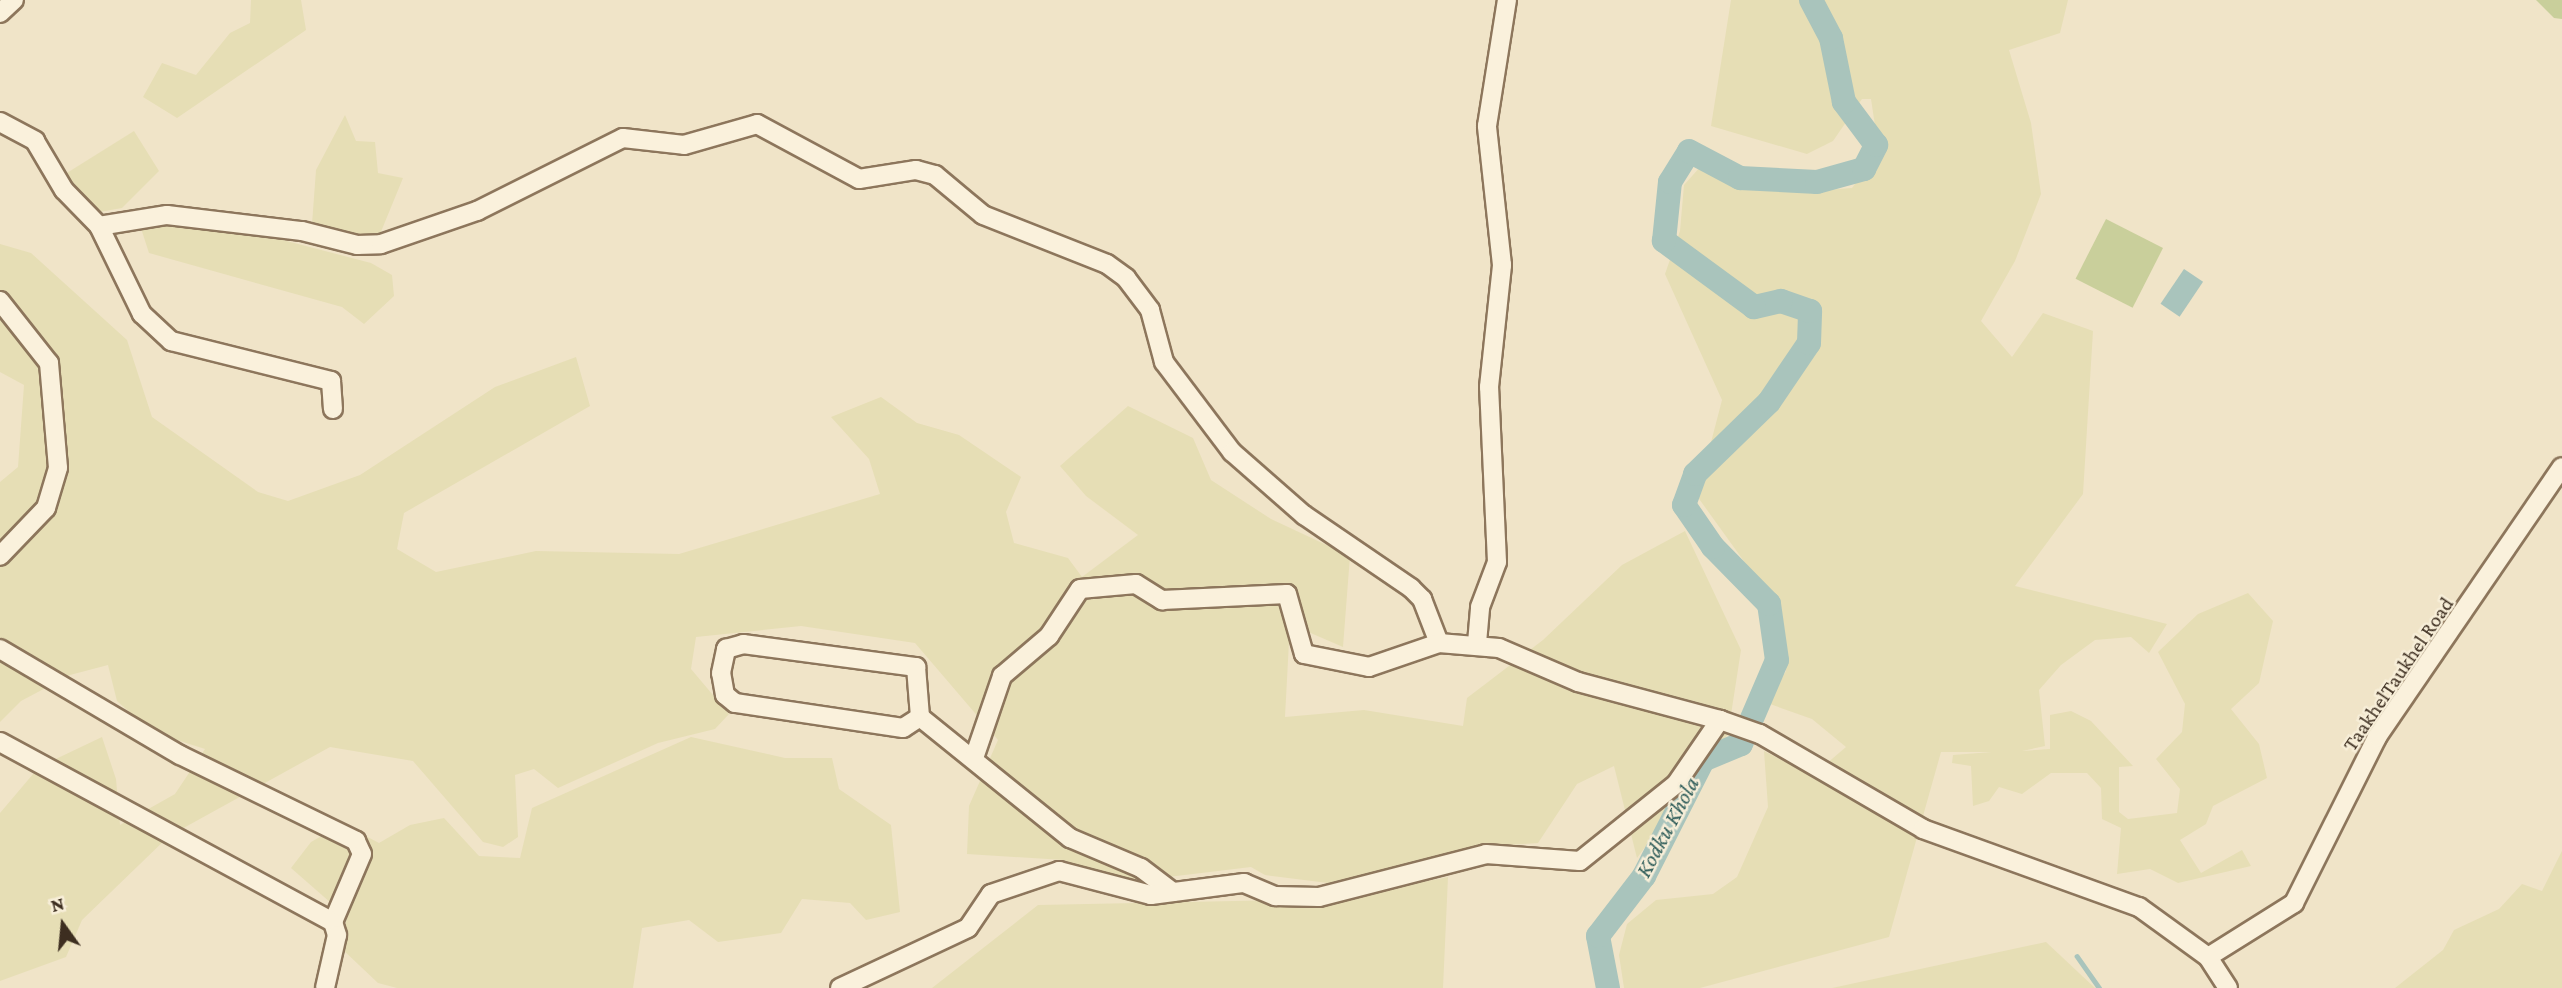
<!DOCTYPE html>
<html>
<head>
<meta charset="utf-8">
<style>
	body { margin:0 }
	#map { position:relative; width:2562px; height:988px; overflow:hidden; background:#f0e4c8; font-family:"Crimson Pro",serif }
	div>[style] { position:absolute }
	.farmland>* { inset:0; background:#e6deb5 }
	.green>* { inset:0; background:#c9cf9b; transform-origin:0 0 }
	.water>* { inset:0; background:#a9c4bc; transform-origin:0 0 }
	.stream>* { height:4.5px; margin:-2.25px; padding:0 2.25px; transform-origin:2.25px; border-radius:2.25px; background:#a9c4bc }
	.river>* { height:24px; margin:-12px; padding:0 12px; transform-origin:12px; border-radius:12px; background:#a9c4bc }
	.roads { filter:drop-shadow(2px 0 #8d765c) drop-shadow(-2px 0 #8d765c) drop-shadow(0 2px #8d765c) drop-shadow(0 -2px #8d765c) }
	.minor>* { height:18px; margin:-9px; padding:0 9px; transform-origin:9px; border-radius:9px; background:#faf1dc }
	span { translate:-50% -50%; white-space:nowrap; text-align:center; line-height:1.15; -webkit-text-stroke:5px #f7eed8; paint-order:stroke }
	.street-label { font-size:21px; color:#3d2e20 }
	.water-label { font-size:23px; color:#2f5d5a; font-style:italic }
	.north { position:absolute; left:28px; top:890px; width:70px; height:70px; -webkit-text-stroke:5px #f7eed8; paint-order:stroke; rotate:345deg; font-size:19px; font-weight:700; line-height:28px; text-align:center; color:#3d2e20 }
	.north::after { content:''; display:block; margin:auto; width:24px; height:32px; background:#3d2e20; clip-path:polygon(50% 0,100% 100%,50% 72%,0 100%) }
</style>
</head>
<body>
<div id="map">
	<div class="farmland">
		<div style="clip-path:polygon(251px 0,301px 0,306px 30px,177px 118px,143px 97px,162px 63px,196px 75px,230px 33px,250px 23px)"></div>
		<div style="clip-path:polygon(1731px 0,2068px 0,2060px 33px,2009px 50px,2031px 123px,2041px 194px,2015px 261px,1981px 321px,2012px 357px,2043px 313px,2093px 331px,2083px 494px,2015px 586px,2167px 624px,2149px 653px,2131px 637px,2095px 640px,2061px 665px,2039px 690px,2045px 746px,2022px 751px,2050px 749px,2050px 715px,2071px 711px,2091px 721px,2133px 766px,2119px 767px,2119px 812px,2128px 819px,2177px 813px,2180px 789px,2156px 759px,2182px 732px,2185px 704px,2158px 652px,2198px 614px,2248px 593px,2273px 621px,2259px 683px,2231px 709px,2259px 744px,2267px 778px,2213px 806px,2206px 824px,2180px 840px,2201px 873px,2242px 850px,2251px 866px,2178px 883px,2150px 869px,2117px 874px,2121px 828px,2102px 819px,2101px 788px,2087px 773px,2051px 773px,2022px 794px,1999px 787px,1989px 801px,1973px 806px,1971px 766px,1952px 763px,1953px 755px,1992px 752px,1941px 752px,1889px 937px,1700px 988px,1624px 988px,1619px 955px,1627px 924px,1656px 900px,1713px 894px,1737px 877px,1768px 807px,1764px 751px,1812px 776px,1846px 747px,1812px 719px,1767px 703px,1786px 671px,1774px 603px,1697px 496px,1722px 400px,1665px 274px,1680px 231px,1684px 185px,1701px 166px,1744px 183px,1799px 192px,1852px 188px,1879px 152px,1871px 99px,1862px 99px,1833px 141px,1807px 154px,1711px 126px)"></div>
		<div style="clip-path:polygon(345px 115px,356px 141px,375px 142px,378px 173px,403px 178px,378px 239px,312px 224px,316px 170px)"></div>
		<div style="clip-path:polygon(134px 131px,159px 171px,122px 208px,94px 213px,62px 176px)"></div>
		<div style="clip-path:polygon(139px 222px,248px 231px,371px 263px,392px 275px,394px 296px,364px 324px,342px 307px,149px 253px)"></div>
		<div style="clip-path:polygon(0 244px,31px 253px,127px 340px,152px 417px,258px 492px,288px 501px,360px 475px,495px 387px,576px 357px,590px 406px,404px 513px,397px 549px,436px 572px,536px 551px,679px 554px,880px 494px,869px 459px,831px 417px,881px 397px,917px 423px,959px 435px,1021px 477px,1006px 512px,1014px 543px,1068px 558px,1082px 577px,1138px 535px,1086px 496px,1060px 466px,1128px 406px,1193px 438px,1211px 480px,1271px 519px,1350px 556px,1343px 647px,1306px 631px,1289px 642px,1285px 717px,1364px 710px,1463px 726px,1467px 698px,1543px 640px,1622px 565px,1685px 531px,1741px 650px,1728px 734px,1637px 858px,1614px 766px,1577px 784px,1538px 843px,1492px 846px,1328px 883px,1265px 875px,1251px 867px,1110px 884px,1064px 860px,967px 854px,969px 806px,998px 740px,915px 643px,801px 626px,696px 637px,691px 669px,729px 714px,715px 729px,658px 743px,558px 788px,534px 769px,515px 775px,518px 837px,503px 847px,483px 842px,413px 761px,330px 747px,169px 836px,82px 920px,66px 957px,0 981px,0 813px,39px 767px,102px 737px,116px 779px,120px 825px,175px 794px,205px 749px,152px 732px,117px 701px,108px 665px,70px 675px,21px 701px,0 722px,0 482px,18px 467px,24px 385px,0 372px)"></div>
		<div style="clip-path:polygon(691px 737px,785px 758px,832px 758px,839px 789px,891px 825px,900px 912px,866px 920px,850px 903px,802px 899px,781px 933px,718px 942px,689px 920px,642px 928px,633px 988px,397px 988px,378px 983px,341px 948px,347px 917px,291px 868px,311px 842px,343px 824px,379px 843px,410px 825px,444px 818px,479px 856px,520px 858px,532px 808px)"></div>
		<div style="clip-path:polygon(2562px 851px,2562px 988px,2395px 988px,2443px 950px,2454px 930px,2499px 909px,2522px 884px,2542px 891px)"></div>
		<div style="clip-path:polygon(1448px 877px,1443px 988px,932px 988px,1038px 905px,1336px 899px)"></div>
		<div style="clip-path:polygon(2046px 942px,2095px 988px,1832px 988px)"></div>
	</div>
	<div class="green">
		<div style="clip-path:polygon(2536px 0,2562px 0,2562px 19px,2554px 18px)"></div>
		<div style="left:2106px;top:219px;width:64px;height:67px;rotate:27deg"></div>
	</div>
	<div class="water">
		<div style="left:2184px;top:269px;width:23px;height:42px;rotate:34deg"></div>
	</div>
	<div class="stream">
		<div style="left:2077px;top:956px;width:39px;rotate:55deg"></div>
	</div>
	<div class="river">
		<div style="left:1608px;top:988px;width:53px;rotate:-100.9deg"></div>
		<div style="left:1598px;top:936px;width:76px;rotate:-52.5deg"></div>
		<div style="left:1644px;top:876px;width:130px;rotate:-63deg"></div>
		<div style="left:1703px;top:760px;width:41px;rotate:-22.8deg"></div>
		<div style="left:1741px;top:744px;width:91px;rotate:-66.8deg"></div>
		<div style="left:1777px;top:660px;width:57px;rotate:-98.1deg"></div>
		<div style="left:1769px;top:604px;width:80px;rotate:-134.5deg"></div>
		<div style="left:1713px;top:547px;width:51px;rotate:-124.6deg"></div>
		<div style="left:1684px;top:505px;width:33px;rotate:-70deg"></div>
		<div style="left:1695px;top:474px;width:103px;rotate:-44.2deg"></div>
		<div style="left:1769px;top:402px;width:71px;rotate:-55.9deg"></div>
		<div style="left:1809px;top:343px;width:32px;rotate:-88deg"></div>
		<div style="left:1810px;top:311px;width:31px;rotate:-161deg"></div>
		<div style="left:1781px;top:301px;width:28px;rotate:167deg"></div>
		<div style="left:1754px;top:307px;width:112px;rotate:-143.7deg"></div>
		<div style="left:1664px;top:241px;width:59px;rotate:-84.2deg"></div>
		<div style="left:1670px;top:182px;width:36px;rotate:-58deg"></div>
		<div style="left:1689px;top:151px;width:58px;rotate:27.9deg"></div>
		<div style="left:1740px;top:178px;width:77px;rotate:3deg"></div>
		<div style="left:1817px;top:182px;width:49px;rotate:-15.5deg"></div>
		<div style="left:1864px;top:169px;width:27px;rotate:-63deg"></div>
		<div style="left:1876px;top:145px;width:54px;rotate:-126.7deg"></div>
		<div style="left:1844px;top:102px;width:65px;rotate:-101.5deg"></div>
		<div style="left:1831px;top:38px;width:43px;rotate:-117.8deg"></div>
	</div>
	<div class="roads">
		<div class="minor">
			<div style="left:0;top:13px;width:19px;rotate:-43deg"></div>
			<div style="left:0;top:122px;width:40px;rotate:28deg"></div>
			<div style="left:35px;top:141px;width:57px;rotate:59.4deg"></div>
			<div style="left:64px;top:190px;width:50px;rotate:45.8deg"></div>
			<div style="left:99px;top:226px;width:69px;rotate:-9.2deg"></div>
			<div style="left:167px;top:215px;width:136px;rotate:6.8deg"></div>
			<div style="left:302px;top:231px;width:57px;rotate:14.3deg"></div>
			<div style="left:357px;top:245px;width:24px;rotate:-2deg"></div>
			<div style="left:381px;top:244px;width:102px;rotate:-19deg"></div>
			<div style="left:477px;top:211px;width:163px;rotate:-26.6deg"></div>
			<div style="left:623px;top:138px;width:61px;rotate:6.5deg"></div>
			<div style="left:684px;top:145px;width:76px;rotate:-16deg"></div>
			<div style="left:757px;top:124px;width:116px;rotate:28.3deg"></div>
			<div style="left:859px;top:179px;width:58px;rotate:-9deg"></div>
			<div style="left:916px;top:170px;width:20px;rotate:15deg"></div>
			<div style="left:935px;top:175px;width:62px;rotate:39.8deg"></div>
			<div style="left:983px;top:215px;width:133px;rotate:21.6deg"></div>
			<div style="left:1107px;top:264px;width:24px;rotate:36deg"></div>
			<div style="left:1126px;top:278px;width:40px;rotate:53deg"></div>
			<div style="left:1150px;top:310px;width:54px;rotate:74.9deg"></div>
			<div style="left:1164px;top:362px;width:113px;rotate:52.9deg"></div>
			<div style="left:1232px;top:452px;width:96px;rotate:41.2deg"></div>
			<div style="left:1304px;top:515px;width:130px;rotate:34.3deg"></div>
			<div style="left:1411px;top:588px;width:16px;rotate:45deg"></div>
			<div style="left:1422px;top:599px;width:47px;rotate:68.9deg"></div>
			<div style="left:1439px;top:643px;width:60px;rotate:4.8deg"></div>
			<div style="left:1499px;top:648px;width:86px;rotate:23.3deg"></div>
			<div style="left:1578px;top:682px;width:147px;rotate:15deg"></div>
			<div style="left:99px;top:226px;width:98px;rotate:64deg"></div>
			<div style="left:142px;top:314px;width:40px;rotate:43deg"></div>
			<div style="left:171px;top:341px;width:165px;rotate:14deg"></div>
			<div style="left:331px;top:381px;width:28px;rotate:86deg"></div>
			<div style="left:0;top:301px;width:79px;rotate:51.7deg"></div>
			<div style="left:49px;top:363px;width:105px;rotate:85.1deg"></div>
			<div style="left:58px;top:468px;width:42px;rotate:106.7deg"></div>
			<div style="left:46px;top:508px;width:66px;rotate:133.8deg"></div>
			<div style="left:1477px;top:643px;width:36px;rotate:-85deg"></div>
			<div style="left:1480px;top:607px;width:48px;rotate:-69.3deg"></div>
			<div style="left:1497px;top:562px;width:175px;rotate:-92.6deg"></div>
			<div style="left:1489px;top:387px;width:123px;rotate:-83.9deg"></div>
			<div style="left:1502px;top:265px;width:140px;rotate:-96.2deg"></div>
			<div style="left:1487px;top:126px;width:128px;rotate:-81deg"></div>
			<div style="left:0;top:649px;width:209px;rotate:30.5deg"></div>
			<div style="left:180px;top:755px;width:196px;rotate:26deg"></div>
			<div style="left:356px;top:841px;width:14px;rotate:65deg"></div>
			<div style="left:362px;top:854px;width:74px;rotate:113.1deg"></div>
			<div style="left:920px;top:717px;width:20px;rotate:147deg"></div>
			<div style="left:903px;top:728px;width:170px;rotate:-171.5deg"></div>
			<div style="left:735px;top:703px;width:13px;rotate:-141deg"></div>
			<div style="left:725px;top:695px;width:22px;rotate:-100deg"></div>
			<div style="left:721px;top:673px;width:25px;rotate:-78deg"></div>
			<div style="left:726px;top:649px;width:18px;rotate:-16deg"></div>
			<div style="left:743px;top:644px;width:175px;rotate:7.6deg"></div>
			<div style="left:916px;top:667px;width:50px;rotate:85.4deg"></div>
			<div style="left:920px;top:717px;width:193px;rotate:38.9deg"></div>
			<div style="left:1070px;top:838px;width:77px;rotate:22.9deg"></div>
			<div style="left:1141px;top:868px;width:40px;rotate:37deg"></div>
			<div style="left:0;top:742px;width:379px;rotate:28.4deg"></div>
			<div style="left:333px;top:922px;width:14px;rotate:73deg"></div>
			<div style="left:337px;top:935px;width:54px;rotate:102.8deg"></div>
			<div style="left:974px;top:758px;width:87px;rotate:-71.1deg"></div>
			<div style="left:1002px;top:676px;width:62px;rotate:-40.4deg"></div>
			<div style="left:1049px;top:636px;width:56px;rotate:-56.6deg"></div>
			<div style="left:1080px;top:589px;width:56px;rotate:-5.1deg"></div>
			<div style="left:1136px;top:584px;width:31px;rotate:32deg"></div>
			<div style="left:1162px;top:600px;width:125px;rotate:-2.7deg"></div>
			<div style="left:1287px;top:594px;width:62px;rotate:74.2deg"></div>
			<div style="left:1304px;top:654px;width:66px;rotate:11.3deg"></div>
			<div style="left:1369px;top:667px;width:74px;rotate:-18.9deg"></div>
			<div style="left:840px;top:988px;width:141px;rotate:-25.1deg"></div>
			<div style="left:968px;top:928px;width:41px;rotate:-55.9deg"></div>
			<div style="left:991px;top:894px;width:72px;rotate:-18.7deg"></div>
			<div style="left:1059px;top:871px;width:95px;rotate:14.6deg"></div>
			<div style="left:1151px;top:895px;width:94px;rotate:-7.4deg"></div>
			<div style="left:1244px;top:883px;width:34px;rotate:23deg"></div>
			<div style="left:1275px;top:896px;width:44px;rotate:1.3deg"></div>
			<div style="left:1319px;top:897px;width:172px;rotate:-14.4deg"></div>
			<div style="left:1486px;top:854px;width:94px;rotate:4.3deg"></div>
			<div style="left:1580px;top:861px;width:123px;rotate:-38.7deg"></div>
			<div style="left:1676px;top:784px;width:78px;rotate:-55.5deg"></div>
			<div style="left:1720px;top:720px;width:42px;rotate:19.3deg"></div>
			<div style="left:1760px;top:734px;width:189px;rotate:30.2deg"></div>
			<div style="left:1923px;top:829px;width:230px;rotate:19.9deg"></div>
			<div style="left:2139px;top:907px;width:85px;rotate:35.9deg"></div>
			<div style="left:2228px;top:988px;width:37px;rotate:-123deg"></div>
			<div style="left:2208px;top:957px;width:102px;rotate:-32.1deg"></div>
			<div style="left:2294px;top:903px;width:186px;rotate:-63.4deg"></div>
			<div style="left:2377px;top:737px;width:327px;rotate:-55.6deg"></div>
		</div>
	</div>
	<div class="street-label">
		<span style="left:2398px;top:674px;rotate:-56deg">TaakhelTaukhel Road</span>
	</div>
	<div class="water-label">
		<span style="left:1667px;top:827px;rotate:-62deg">Kodku Khola</span>
	</div>
	<div class="north">N</div>
</div>
</body>
</html>
